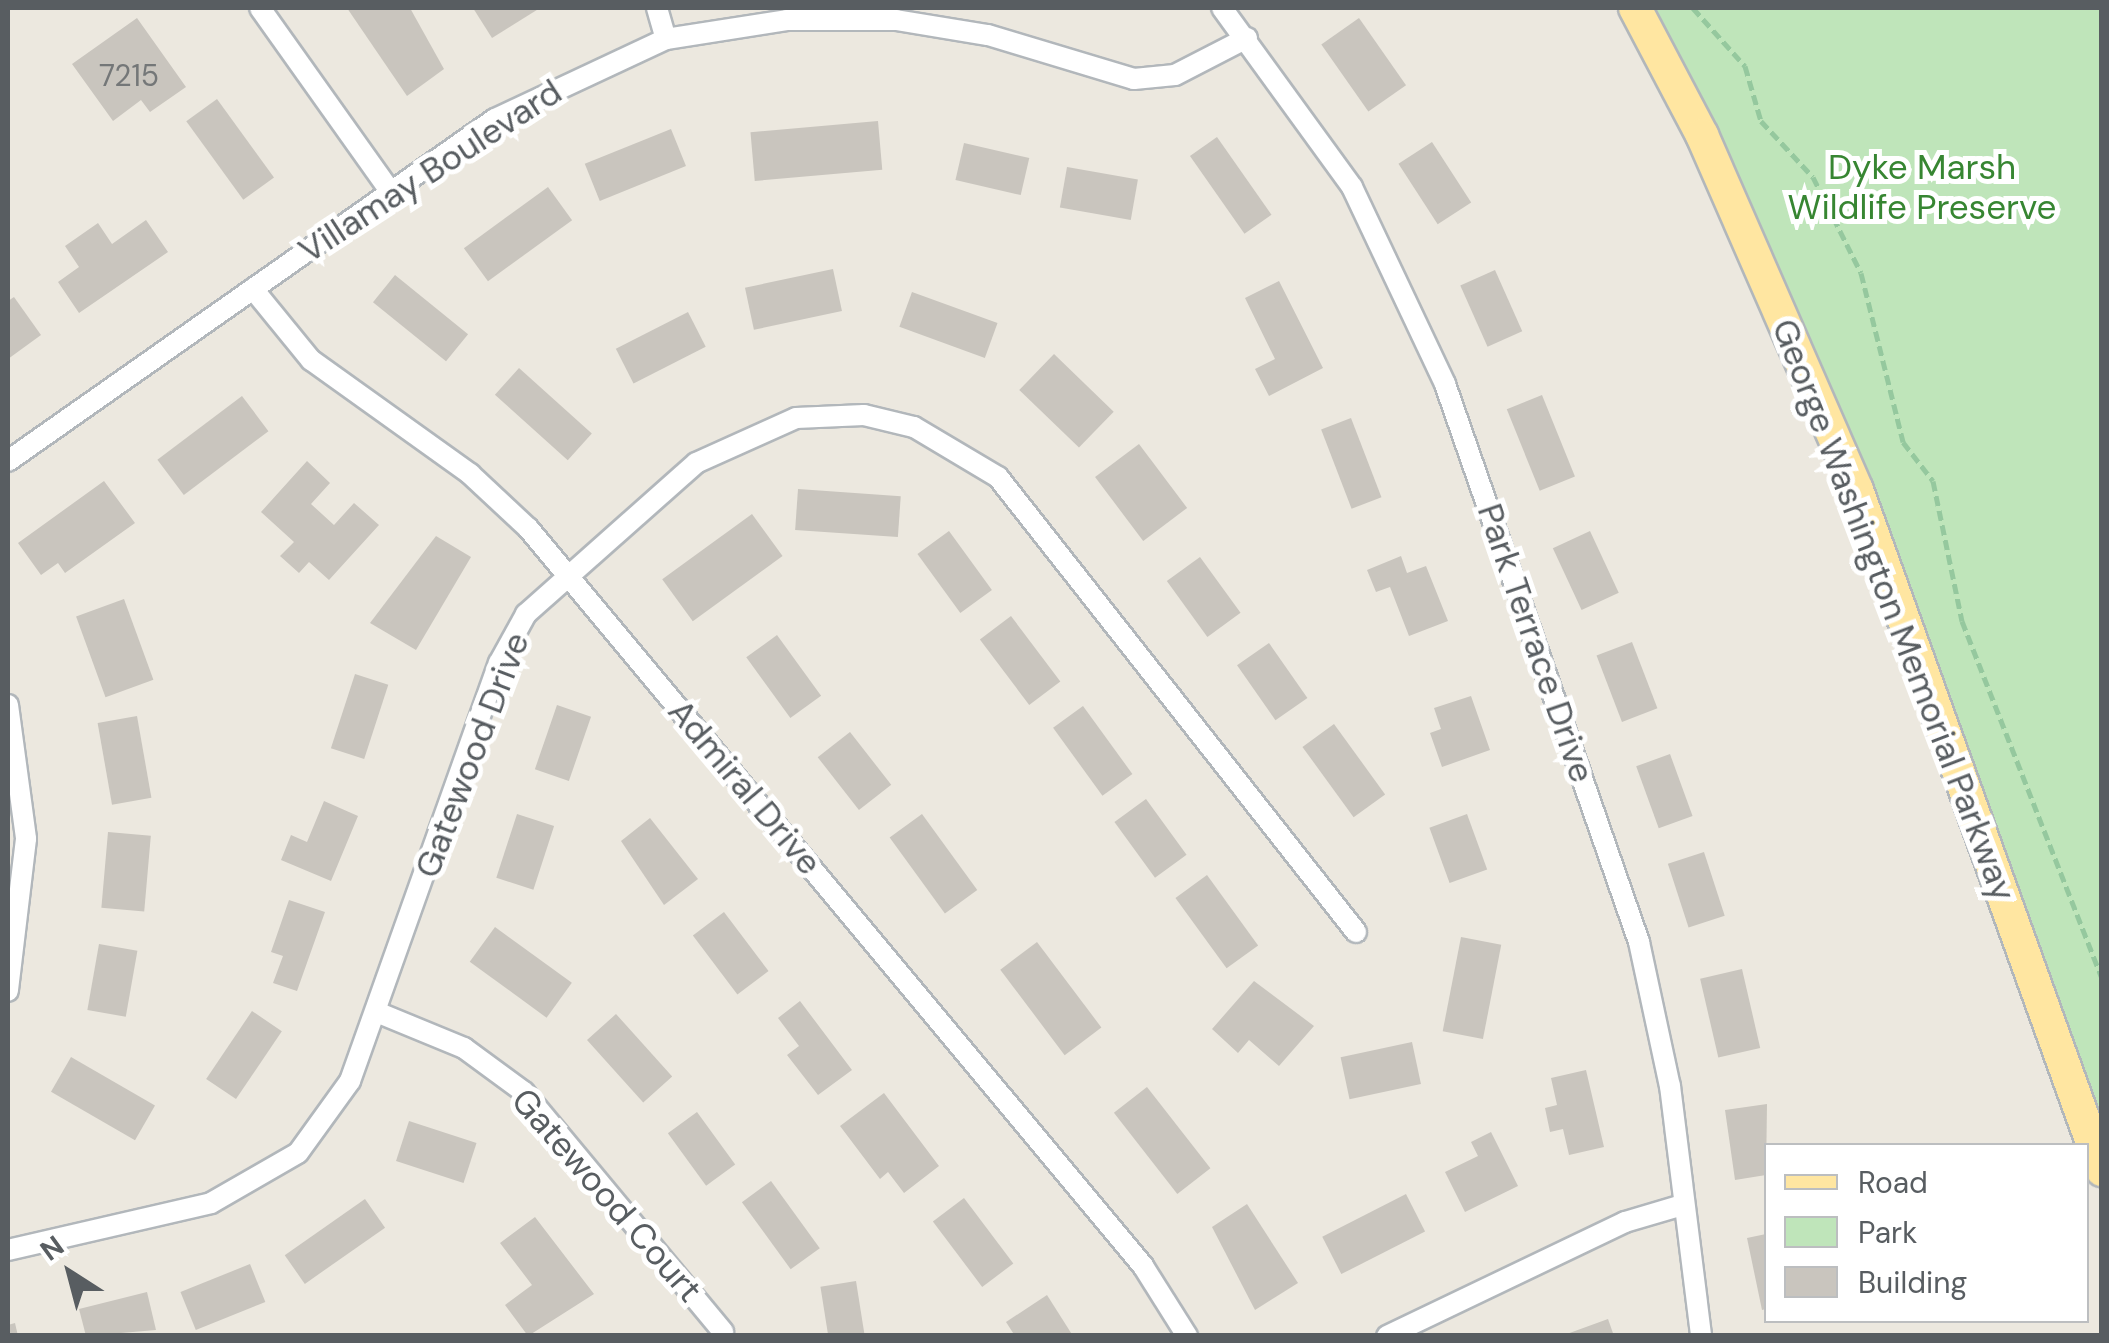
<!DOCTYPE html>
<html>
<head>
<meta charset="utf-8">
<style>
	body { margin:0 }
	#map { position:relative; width:2109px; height:1343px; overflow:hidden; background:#ece8df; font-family:"DM Sans",sans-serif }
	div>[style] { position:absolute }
	.green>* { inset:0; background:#bfe5ba }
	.building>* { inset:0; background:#c9c5be; transform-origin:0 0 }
	.path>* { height:5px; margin-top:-2.5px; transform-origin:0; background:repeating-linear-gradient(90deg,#95c89e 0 10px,transparent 0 15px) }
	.roads { filter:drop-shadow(2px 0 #b2b7bb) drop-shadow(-2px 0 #b2b7bb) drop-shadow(0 2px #b2b7bb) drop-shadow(0 -2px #b2b7bb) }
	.street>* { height:20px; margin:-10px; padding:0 10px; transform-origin:10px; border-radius:10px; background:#fff }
	.primary>* { height:32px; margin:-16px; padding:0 16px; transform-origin:16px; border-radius:16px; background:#ffe6a1 }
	span { translate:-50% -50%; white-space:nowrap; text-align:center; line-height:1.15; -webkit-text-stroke:10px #fff; paint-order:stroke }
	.number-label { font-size:30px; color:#747778 }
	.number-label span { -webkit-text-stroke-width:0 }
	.park-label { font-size:35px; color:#378632 }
	.street-label { font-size:35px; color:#585d61 }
	.frame { position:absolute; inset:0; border:10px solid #585d61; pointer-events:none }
	.legend { position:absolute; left:1764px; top:1143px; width:325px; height:180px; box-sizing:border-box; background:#fff; border:2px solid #bcbec0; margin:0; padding:12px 18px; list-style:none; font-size:30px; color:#585d61 }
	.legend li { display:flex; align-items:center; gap:20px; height:50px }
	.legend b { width:50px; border:2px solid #bcbec0 }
	.north { position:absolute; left:20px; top:1223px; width:100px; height:100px; -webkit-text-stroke:8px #fff; paint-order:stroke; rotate:324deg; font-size:28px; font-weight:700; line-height:40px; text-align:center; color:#585d61 }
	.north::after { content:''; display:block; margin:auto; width:35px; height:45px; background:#585d61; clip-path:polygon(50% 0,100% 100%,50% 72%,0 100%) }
</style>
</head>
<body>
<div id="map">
	<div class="green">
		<div style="clip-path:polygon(1619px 8px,2101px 8px,2101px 1150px,1769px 280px)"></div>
	</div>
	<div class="building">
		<div style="clip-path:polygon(347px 8px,410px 8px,444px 69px,407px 96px)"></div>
		<div style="clip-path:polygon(473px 8px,540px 8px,492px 38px)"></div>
		<div style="clip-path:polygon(137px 18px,186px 87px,150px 112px,141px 100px,113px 121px,72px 64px)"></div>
		<div style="left:1359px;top:18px;width:82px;height:46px;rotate:55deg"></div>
		<div style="left:217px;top:99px;width:97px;height:38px;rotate:54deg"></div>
		<div style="left:878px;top:121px;width:49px;height:128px;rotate:85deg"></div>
		<div style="left:671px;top:129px;width:40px;height:93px;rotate:68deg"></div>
		<div style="left:1217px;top:137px;width:95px;height:33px;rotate:55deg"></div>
		<div style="left:1432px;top:142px;width:72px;height:40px;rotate:57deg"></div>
		<div style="left:964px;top:143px;width:67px;height:38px;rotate:13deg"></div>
		<div style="left:1067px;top:167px;width:72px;height:41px;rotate:10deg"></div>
		<div style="left:548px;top:187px;width:41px;height:104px;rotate:54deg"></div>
		<div style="clip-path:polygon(146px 220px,168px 252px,79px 313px,58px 282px,79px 267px,65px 246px,98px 223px,112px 244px)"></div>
		<div style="left:833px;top:269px;width:43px;height:90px;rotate:78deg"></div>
		<div style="left:1495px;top:270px;width:67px;height:38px;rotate:66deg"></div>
		<div style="left:395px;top:275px;width:94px;height:35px;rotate:39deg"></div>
		<div style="clip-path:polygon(1279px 281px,1323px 368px,1269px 396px,1255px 369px,1275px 359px,1245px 298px)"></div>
		<div style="left:912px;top:292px;width:91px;height:37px;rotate:20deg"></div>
		<div style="clip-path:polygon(14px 297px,41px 335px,8px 359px,8px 301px)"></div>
		<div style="left:688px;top:312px;width:39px;height:81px;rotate:63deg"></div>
		<div style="left:1054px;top:354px;width:83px;height:50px;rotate:44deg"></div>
		<div style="left:519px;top:368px;width:98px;height:36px;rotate:42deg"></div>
		<div style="left:1542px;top:395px;width:88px;height:38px;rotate:68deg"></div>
		<div style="left:242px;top:396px;width:44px;height:106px;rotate:53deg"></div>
		<div style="left:1351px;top:418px;width:85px;height:32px;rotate:69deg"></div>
		<div style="left:1139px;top:444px;width:80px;height:55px;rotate:53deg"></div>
		<div style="clip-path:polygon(307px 461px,330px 483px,311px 504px,334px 525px,354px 503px,379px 525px,329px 580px,309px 562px,299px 573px,280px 556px,294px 542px,261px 512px)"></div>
		<div style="clip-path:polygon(104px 481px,135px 523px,65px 573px,58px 563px,41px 575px,18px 543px)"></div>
		<div style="left:798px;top:489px;width:103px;height:41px;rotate:4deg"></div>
		<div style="left:752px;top:514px;width:52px;height:111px;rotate:54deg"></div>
		<div style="left:949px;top:531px;width:73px;height:39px;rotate:54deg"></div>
		<div style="left:1590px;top:531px;width:68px;height:41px;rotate:65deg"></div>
		<div style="clip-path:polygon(436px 536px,471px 557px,416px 650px,370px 623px)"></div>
		<div style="clip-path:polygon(1401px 556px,1407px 573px,1426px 566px,1448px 621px,1409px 636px,1390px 587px,1376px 592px,1367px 570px)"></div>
		<div style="left:1200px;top:557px;width:69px;height:41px;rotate:54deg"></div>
		<div style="left:124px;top:599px;width:86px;height:51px;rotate:70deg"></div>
		<div style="left:1011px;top:616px;width:82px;height:39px;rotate:53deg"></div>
		<div style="left:777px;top:635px;width:75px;height:38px;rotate:54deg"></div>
		<div style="left:1632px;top:642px;width:71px;height:38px;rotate:69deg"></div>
		<div style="left:1269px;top:643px;width:67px;height:39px;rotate:55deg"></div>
		<div style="left:355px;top:674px;width:35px;height:78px;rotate:18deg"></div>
		<div style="clip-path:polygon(1471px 696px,1490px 750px,1442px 767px,1430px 733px,1441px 729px,1434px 708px)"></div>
		<div style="left:557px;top:705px;width:36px;height:68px;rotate:19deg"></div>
		<div style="left:1083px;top:706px;width:84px;height:37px;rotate:54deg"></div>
		<div style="left:137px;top:716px;width:83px;height:40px;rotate:80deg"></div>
		<div style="left:1334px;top:724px;width:87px;height:39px;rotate:54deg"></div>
		<div style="left:850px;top:732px;width:67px;height:41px;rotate:52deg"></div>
		<div style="left:1670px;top:754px;width:66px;height:36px;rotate:70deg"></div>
		<div style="left:1146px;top:799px;width:69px;height:39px;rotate:54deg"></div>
		<div style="clip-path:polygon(324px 801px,358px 816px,331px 881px,281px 860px,291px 835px,307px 842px)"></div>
		<div style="left:517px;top:814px;width:39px;height:67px;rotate:18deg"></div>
		<div style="left:922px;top:814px;width:94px;height:40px;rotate:54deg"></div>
		<div style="left:1467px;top:814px;width:59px;height:40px;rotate:70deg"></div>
		<div style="clip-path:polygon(650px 818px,698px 879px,664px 905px,621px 841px)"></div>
		<div style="left:108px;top:832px;width:43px;height:76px;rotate:5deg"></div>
		<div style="left:1704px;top:852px;width:67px;height:38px;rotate:72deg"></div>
		<div style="left:1207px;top:875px;width:87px;height:39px;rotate:54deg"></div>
		<div style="clip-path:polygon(289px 900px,325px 912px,297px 991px,273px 983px,283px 956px,271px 952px)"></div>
		<div style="left:724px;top:912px;width:74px;height:39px;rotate:53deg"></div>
		<div style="left:495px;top:927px;width:95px;height:43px;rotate:36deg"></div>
		<div style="left:1461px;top:937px;width:41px;height:96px;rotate:11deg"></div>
		<div style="left:1037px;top:942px;width:107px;height:46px;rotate:53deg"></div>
		<div style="left:99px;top:944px;width:39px;height:67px;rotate:10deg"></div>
		<div style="left:1742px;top:969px;width:81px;height:43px;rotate:77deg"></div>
		<div style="clip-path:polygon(1254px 981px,1314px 1026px,1279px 1066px,1249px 1040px,1238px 1053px,1212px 1029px)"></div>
		<div style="clip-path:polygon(800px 1001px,852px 1070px,818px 1095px,787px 1055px,799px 1046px,778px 1018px)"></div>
		<div style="left:252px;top:1011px;width:36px;height:82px;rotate:34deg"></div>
		<div style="left:616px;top:1014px;width:84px;height:39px;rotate:48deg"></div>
		<div style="left:1412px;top:1042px;width:43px;height:73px;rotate:78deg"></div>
		<div style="left:71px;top:1057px;width:97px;height:40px;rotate:30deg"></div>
		<div style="clip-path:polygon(1586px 1070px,1604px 1147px,1569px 1155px,1563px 1129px,1550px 1132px,1545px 1108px,1557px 1105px,1551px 1078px)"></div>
		<div style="left:1147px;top:1087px;width:103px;height:42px;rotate:52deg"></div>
		<div style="clip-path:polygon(884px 1093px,939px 1166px,904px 1193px,888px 1172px,880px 1179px,840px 1126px)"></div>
		<div style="clip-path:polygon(1767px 1104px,1766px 1175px,1735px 1180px,1725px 1110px)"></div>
		<div style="left:697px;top:1112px;width:65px;height:36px;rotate:54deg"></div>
		<div style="left:409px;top:1121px;width:71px;height:42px;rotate:18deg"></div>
		<div style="clip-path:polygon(1491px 1132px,1518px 1186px,1465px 1212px,1445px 1172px,1478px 1156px,1471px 1142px)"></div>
		<div style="left:771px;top:1181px;width:83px;height:36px;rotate:54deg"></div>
		<div style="left:1406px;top:1194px;width:42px;height:94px;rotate:63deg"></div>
		<div style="left:964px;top:1198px;width:82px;height:39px;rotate:53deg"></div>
		<div style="left:365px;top:1199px;width:35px;height:98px;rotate:55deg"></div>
		<div style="clip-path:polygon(1247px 1204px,1298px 1283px,1255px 1310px,1212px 1227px)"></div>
		<div style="clip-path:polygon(535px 1217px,594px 1294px,528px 1336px,505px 1305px,532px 1285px,500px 1243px)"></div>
		<div style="clip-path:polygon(1766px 1234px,1766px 1309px,1762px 1310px,1747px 1238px)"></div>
		<div style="left:250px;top:1264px;width:41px;height:75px;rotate:68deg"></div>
		<div style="left:856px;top:1281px;width:56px;height:36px;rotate:81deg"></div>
		<div style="clip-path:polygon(147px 1292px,156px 1330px,86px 1336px,79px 1309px)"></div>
		<div style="clip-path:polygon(1047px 1295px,1073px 1336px,1015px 1336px,1006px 1322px)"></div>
		<div style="clip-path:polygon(1608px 1319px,1614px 1336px,1564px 1336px,1564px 1335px)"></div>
		<div style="clip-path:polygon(15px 1323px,18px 1336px,8px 1336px,8px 1325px)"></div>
	</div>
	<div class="path">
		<div style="left:1693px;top:8px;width:78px;rotate:48.1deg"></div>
		<div style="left:1745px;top:66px;width:57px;rotate:73.8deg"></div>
		<div style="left:1761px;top:121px;width:76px;rotate:47.1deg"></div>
		<div style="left:1813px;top:177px;width:107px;rotate:63.4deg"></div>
		<div style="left:1861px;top:273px;width:174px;rotate:76deg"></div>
		<div style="left:1903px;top:442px;width:49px;rotate:52.4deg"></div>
		<div style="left:1933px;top:481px;width:143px;rotate:78.3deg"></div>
		<div style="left:1962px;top:621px;width:383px;rotate:68.6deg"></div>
	</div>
	<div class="roads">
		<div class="street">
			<div style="left:260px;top:8px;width:226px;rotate:54.6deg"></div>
			<div style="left:657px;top:8px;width:32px;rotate:74deg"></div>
			<div style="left:1222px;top:8px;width:221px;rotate:54deg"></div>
			<div style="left:1352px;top:187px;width:218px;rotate:64.7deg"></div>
			<div style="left:1445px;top:384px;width:591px;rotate:70.83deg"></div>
			<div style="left:1639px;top:942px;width:147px;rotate:77.9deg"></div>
			<div style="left:1670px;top:1086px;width:252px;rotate:82.9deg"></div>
			<div style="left:253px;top:289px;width:92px;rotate:50.8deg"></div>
			<div style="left:311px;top:360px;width:196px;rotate:35.6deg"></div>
			<div style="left:470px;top:474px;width:79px;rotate:43deg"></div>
			<div style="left:528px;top:528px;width:961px;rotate:50.19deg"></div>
			<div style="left:1143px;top:1266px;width:83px;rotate:57.8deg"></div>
			<div style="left:8px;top:461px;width:595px;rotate:-35.08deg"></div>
			<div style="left:495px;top:119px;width:189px;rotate:-25.1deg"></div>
			<div style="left:666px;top:39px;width:122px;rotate:-8.9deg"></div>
			<div style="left:787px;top:20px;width:109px"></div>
			<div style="left:896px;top:20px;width:93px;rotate:9.3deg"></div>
			<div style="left:988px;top:35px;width:152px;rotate:16.8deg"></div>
			<div style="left:1134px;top:79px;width:41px;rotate:-5.6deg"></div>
			<div style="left:1175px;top:75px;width:81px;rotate:-27.2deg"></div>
			<div style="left:8px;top:705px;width:135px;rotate:82.3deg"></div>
			<div style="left:26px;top:839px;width:153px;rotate:96.8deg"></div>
			<div style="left:379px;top:1013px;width:92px;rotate:22.4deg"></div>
			<div style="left:464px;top:1048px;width:74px;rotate:36.3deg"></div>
			<div style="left:524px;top:1092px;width:312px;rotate:50.3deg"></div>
			<div style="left:8px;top:1250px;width:208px;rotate:-13deg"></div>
			<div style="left:211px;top:1203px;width:100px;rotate:-29.9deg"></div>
			<div style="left:298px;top:1153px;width:89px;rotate:-54.2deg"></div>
			<div style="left:350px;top:1081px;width:444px;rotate:-70.4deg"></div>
			<div style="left:499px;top:663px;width:56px;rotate:-61.1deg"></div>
			<div style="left:526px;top:614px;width:227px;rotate:-41.6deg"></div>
			<div style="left:696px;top:463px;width:110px;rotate:-24.2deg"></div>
			<div style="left:796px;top:418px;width:68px;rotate:-2.5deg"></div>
			<div style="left:864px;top:415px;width:51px;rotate:13.5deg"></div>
			<div style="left:914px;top:427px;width:98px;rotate:30.8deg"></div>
			<div style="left:998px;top:477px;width:579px;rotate:51.8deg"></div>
			<div style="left:1387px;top:1336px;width:264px;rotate:-25.6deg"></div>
			<div style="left:1625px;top:1222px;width:56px;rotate:-16.5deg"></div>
		</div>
		<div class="primary">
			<div style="left:1635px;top:8px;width:144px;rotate:62.2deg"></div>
			<div style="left:1702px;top:135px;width:387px;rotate:66.4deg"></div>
			<div style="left:1857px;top:490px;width:723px;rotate:70.19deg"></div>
		</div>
	</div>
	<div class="number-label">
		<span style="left:129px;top:76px">7215</span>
	</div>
	<div class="park-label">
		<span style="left:1922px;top:187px">Dyke Marsh<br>Wildlife Preserve</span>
	</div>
	<div class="street-label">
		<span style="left:430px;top:171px;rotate:-33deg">Villamay Boulevard</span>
		<span style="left:1894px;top:610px;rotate:69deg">George Washington Memorial Parkway</span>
		<span style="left:1536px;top:643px;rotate:71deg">Park Terrace Drive</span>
		<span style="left:472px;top:755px;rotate:-69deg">Gatewood Drive</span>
		<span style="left:745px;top:787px;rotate:50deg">Admiral Drive</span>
		<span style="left:607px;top:1195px;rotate:49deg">Gatewood Court</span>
	</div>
	<div class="frame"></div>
	<ul class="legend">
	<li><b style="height:12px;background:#ffe6a1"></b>Road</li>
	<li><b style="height:28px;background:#bfe5ba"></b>Park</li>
	<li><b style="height:28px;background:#c9c5be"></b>Building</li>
	</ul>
	<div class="north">N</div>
</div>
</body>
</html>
